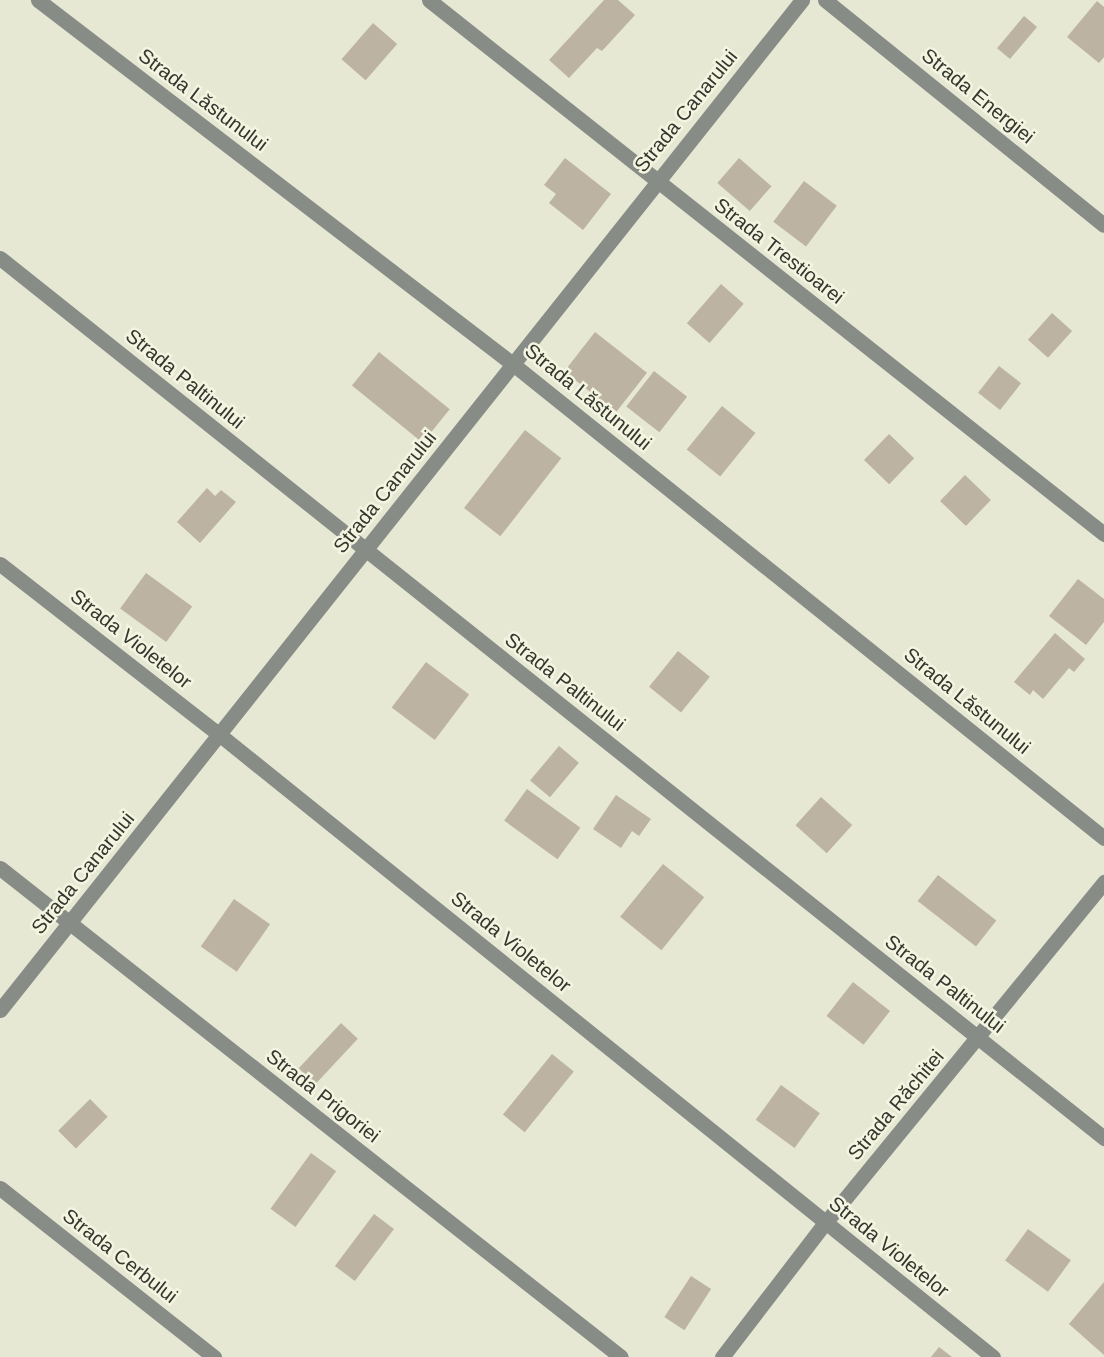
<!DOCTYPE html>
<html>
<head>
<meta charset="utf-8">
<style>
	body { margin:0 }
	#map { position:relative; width:1104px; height:1357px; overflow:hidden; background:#e6e8d4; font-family:Arial,sans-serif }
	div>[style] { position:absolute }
	.building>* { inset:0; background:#bcb3a2; transform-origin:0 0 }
	.minor>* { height:15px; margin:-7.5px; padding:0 7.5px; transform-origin:7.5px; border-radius:7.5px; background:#878d86 }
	span { translate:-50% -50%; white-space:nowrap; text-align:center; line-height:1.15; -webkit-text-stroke:5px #f3f5e1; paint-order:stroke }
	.street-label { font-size:20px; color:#35362e }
</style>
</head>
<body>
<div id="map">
	<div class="building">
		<div style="clip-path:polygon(604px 0,618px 0,635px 15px,602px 51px,597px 48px,569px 78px,549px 60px)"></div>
		<div style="clip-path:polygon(1097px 1px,1104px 7px,1104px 57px,1099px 63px,1067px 37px)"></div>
		<div style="left:1024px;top:16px;width:17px;height:42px;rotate:40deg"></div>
		<div style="left:373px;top:23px;width:32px;height:48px;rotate:41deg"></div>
		<div style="clip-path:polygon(565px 158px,611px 194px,583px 230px,549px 203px,556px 194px,544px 185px)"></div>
		<div style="left:739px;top:158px;width:43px;height:33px;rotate:41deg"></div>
		<div style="left:804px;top:181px;width:41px;height:51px;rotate:37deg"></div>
		<div style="left:721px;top:284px;width:30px;height:52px;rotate:41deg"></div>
		<div style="left:1052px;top:313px;width:27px;height:36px;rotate:42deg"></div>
		<div style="left:595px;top:332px;width:66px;height:50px;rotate:38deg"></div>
		<div style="left:379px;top:352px;width:91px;height:43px;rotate:39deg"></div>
		<div style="left:999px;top:366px;width:28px;height:34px;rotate:38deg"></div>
		<div style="left:654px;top:371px;width:42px;height:45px;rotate:38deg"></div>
		<div style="left:722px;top:406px;width:43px;height:56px;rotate:39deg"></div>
		<div style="left:525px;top:430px;width:46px;height:99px;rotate:38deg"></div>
		<div style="left:889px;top:434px;width:35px;height:36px;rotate:44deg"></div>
		<div style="left:965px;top:475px;width:36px;height:36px;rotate:44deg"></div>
		<div style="clip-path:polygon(207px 488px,215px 496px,221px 490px,236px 502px,200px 543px,177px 522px)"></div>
		<div style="left:146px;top:573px;width:57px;height:44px;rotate:36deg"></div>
		<div style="clip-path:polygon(1078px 579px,1104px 599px,1104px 622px,1086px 645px,1049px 616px)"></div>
		<div style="clip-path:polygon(1055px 633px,1085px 659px,1074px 672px,1069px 668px,1043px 699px,1033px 690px,1030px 695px,1014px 682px)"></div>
		<div style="left:678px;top:651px;width:41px;height:46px;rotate:39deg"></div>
		<div style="left:426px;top:662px;width:54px;height:57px;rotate:37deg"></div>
		<div style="left:559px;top:746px;width:26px;height:45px;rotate:40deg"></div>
		<div style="left:527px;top:789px;width:66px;height:39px;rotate:36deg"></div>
		<div style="clip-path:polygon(616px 795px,651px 819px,639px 836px,632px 831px,621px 848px,593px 829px)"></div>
		<div style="left:821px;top:797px;width:42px;height:38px;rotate:42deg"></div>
		<div style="left:663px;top:864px;width:53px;height:68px;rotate:39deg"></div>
		<div style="left:938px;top:875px;width:74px;height:33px;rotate:38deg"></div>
		<div style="left:234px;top:899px;width:44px;height:58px;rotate:35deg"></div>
		<div style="left:853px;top:982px;width:47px;height:43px;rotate:38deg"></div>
		<div style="left:341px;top:1023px;width:23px;height:62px;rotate:43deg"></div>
		<div style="left:552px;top:1054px;width:28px;height:78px;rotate:39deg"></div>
		<div style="left:781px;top:1085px;width:48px;height:43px;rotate:36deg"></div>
		<div style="left:90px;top:1099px;width:25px;height:45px;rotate:45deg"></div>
		<div style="left:311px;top:1153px;width:31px;height:69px;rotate:36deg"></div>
		<div style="left:374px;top:1214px;width:25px;height:65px;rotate:37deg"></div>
		<div style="left:1028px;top:1229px;width:53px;height:39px;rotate:36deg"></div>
		<div style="left:691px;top:1276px;width:24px;height:49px;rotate:33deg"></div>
		<div style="clip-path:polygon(1104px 1282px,1104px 1355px,1069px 1324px)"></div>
		<div style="clip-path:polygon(939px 1347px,952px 1357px,931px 1357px)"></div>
	</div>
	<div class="minor">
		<div style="left:38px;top:0;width:600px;rotate:37.48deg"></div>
		<div style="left:514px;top:365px;width:756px;rotate:38.72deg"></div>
		<div style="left:429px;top:0;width:861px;rotate:38.35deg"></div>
		<div style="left:825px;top:0;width:358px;rotate:38.9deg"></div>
		<div style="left:0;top:258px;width:1412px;rotate:38.56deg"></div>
		<div style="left:0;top:564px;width:279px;rotate:37.9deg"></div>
		<div style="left:220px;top:735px;width:992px;rotate:38.82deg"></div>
		<div style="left:0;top:868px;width:790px;rotate:38.22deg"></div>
		<div style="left:0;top:1010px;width:1290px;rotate:-51.55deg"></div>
		<div style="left:0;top:1188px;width:273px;rotate:38.3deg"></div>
		<div style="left:722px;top:1357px;width:169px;rotate:-52.5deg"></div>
		<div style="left:825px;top:1223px;width:441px;rotate:-50.7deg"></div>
	</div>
	<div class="street-label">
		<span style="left:978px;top:96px;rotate:39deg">Strada Energiei</span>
		<span style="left:203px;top:100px;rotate:37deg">Strada Lăstunului</span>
		<span style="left:686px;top:111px;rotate:-51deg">Strada Canarului</span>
		<span style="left:779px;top:251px;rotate:38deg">Strada Trestioarei</span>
		<span style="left:185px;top:379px;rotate:39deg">Strada Paltinului</span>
		<span style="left:588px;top:397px;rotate:39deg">Strada Lăstunului</span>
		<span style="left:385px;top:492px;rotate:-51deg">Strada Canarului</span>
		<span style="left:131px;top:639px;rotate:38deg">Strada Violetelor</span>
		<span style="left:565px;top:682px;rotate:38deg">Strada Paltinului</span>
		<span style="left:967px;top:701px;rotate:39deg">Strada Lăstunului</span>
		<span style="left:83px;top:873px;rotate:-51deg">Strada Canarului</span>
		<span style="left:511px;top:942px;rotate:39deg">Strada Violetelor</span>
		<span style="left:945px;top:984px;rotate:38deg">Strada Paltinului</span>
		<span style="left:323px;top:1096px;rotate:38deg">Strada Prigoriei</span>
		<span style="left:896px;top:1105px;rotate:-50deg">Strada Răchitei</span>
		<span style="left:889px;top:1247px;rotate:39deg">Strada Violetelor</span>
		<span style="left:120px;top:1256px;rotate:38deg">Strada Cerbului</span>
	</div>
</div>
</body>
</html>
